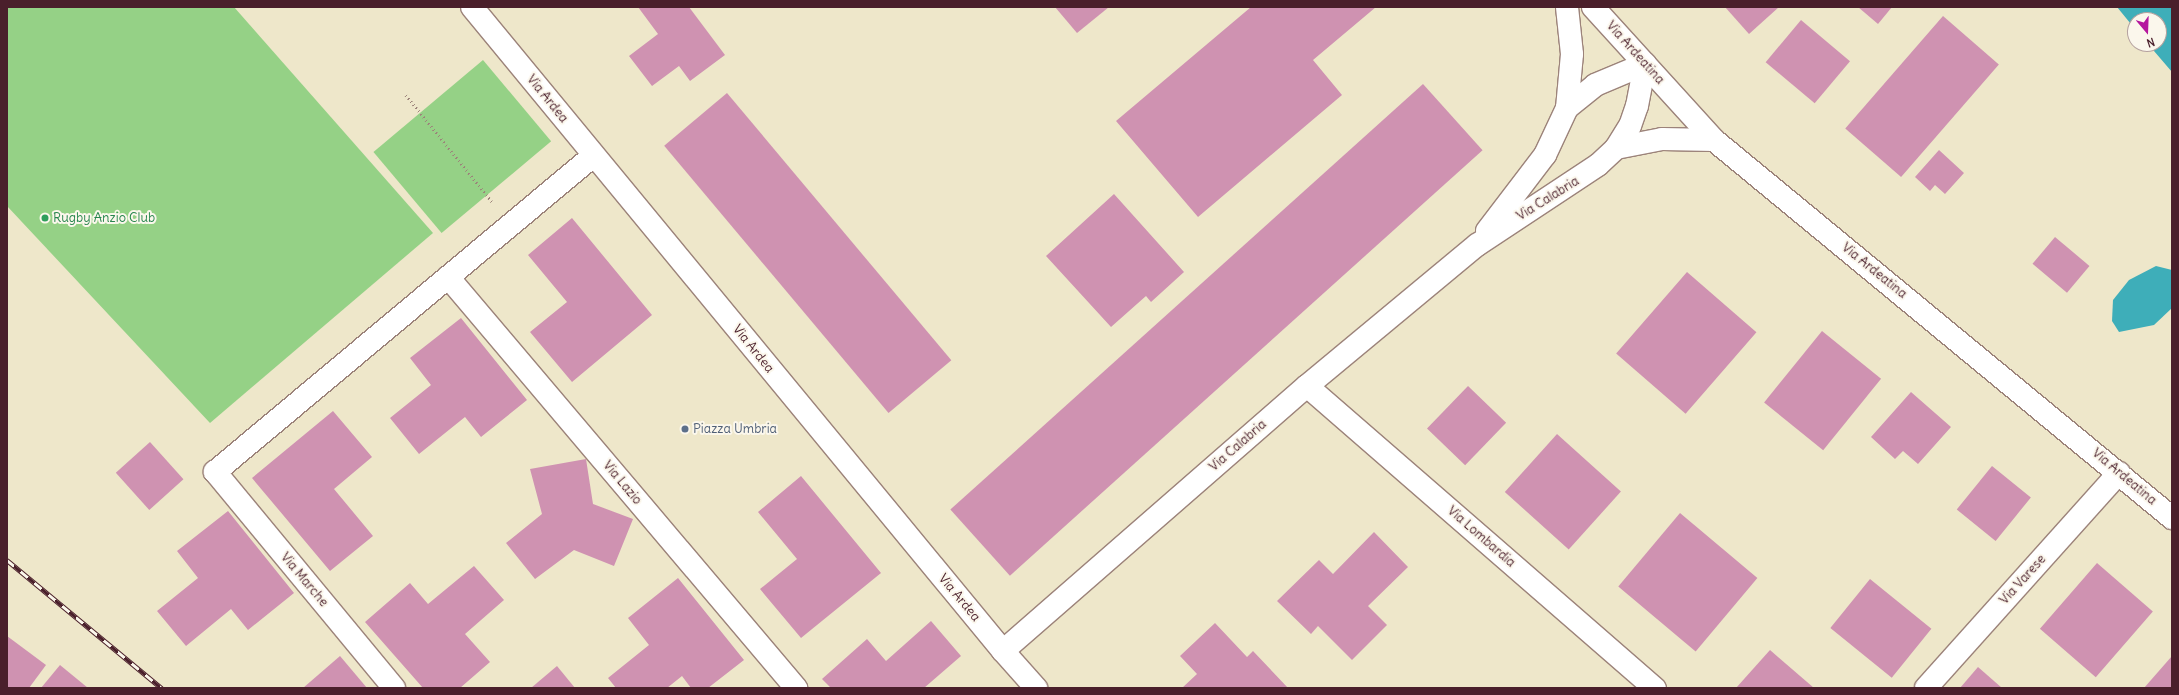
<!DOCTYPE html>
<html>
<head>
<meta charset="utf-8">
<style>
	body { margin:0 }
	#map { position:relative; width:2179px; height:695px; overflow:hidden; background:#eee7ca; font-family:Delius,sans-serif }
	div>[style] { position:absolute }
	.green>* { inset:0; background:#95d186; transform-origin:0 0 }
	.water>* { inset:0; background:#3eaeb9 }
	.building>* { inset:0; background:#cf92b1; transform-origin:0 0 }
	.path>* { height:2.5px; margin-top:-1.25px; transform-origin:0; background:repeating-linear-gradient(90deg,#9c837a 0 1px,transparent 0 4px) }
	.roads { filter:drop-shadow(1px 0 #9c837a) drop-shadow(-1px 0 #9c837a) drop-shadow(0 1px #9c837a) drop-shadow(0 -1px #9c837a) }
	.street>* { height:22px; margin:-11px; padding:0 11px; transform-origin:11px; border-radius:11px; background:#fff }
	.secondary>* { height:22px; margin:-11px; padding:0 11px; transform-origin:11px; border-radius:11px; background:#fff }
	.rail>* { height:4.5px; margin-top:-2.25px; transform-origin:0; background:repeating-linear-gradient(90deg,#fbf7ec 0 9px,#4a1f2b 0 18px); box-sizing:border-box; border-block:1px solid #4a1f2b }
	.dots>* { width:11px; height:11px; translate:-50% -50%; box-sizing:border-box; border:2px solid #fbf7ec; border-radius:50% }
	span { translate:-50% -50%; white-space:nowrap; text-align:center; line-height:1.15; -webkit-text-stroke:4px #fbf7ec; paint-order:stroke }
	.street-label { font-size:13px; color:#4a1f2b }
	.leisure-label { font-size:13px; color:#27864d }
	.left { translate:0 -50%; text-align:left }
	.service-label { font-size:13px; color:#4e5e75 }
	.frame { position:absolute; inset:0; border:8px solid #4a1f2b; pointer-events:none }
	.north { position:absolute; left:2127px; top:12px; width:40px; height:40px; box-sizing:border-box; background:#fbf7ec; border:1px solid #b4a19f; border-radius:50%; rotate:161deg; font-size:11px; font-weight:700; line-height:16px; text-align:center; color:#4a1f2b }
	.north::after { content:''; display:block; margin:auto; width:14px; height:18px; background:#b5179e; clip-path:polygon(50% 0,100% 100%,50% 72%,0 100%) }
</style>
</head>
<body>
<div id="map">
	<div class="green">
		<div style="clip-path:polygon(7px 7px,234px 7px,433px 233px,210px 423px,7px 206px)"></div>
		<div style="left:483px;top:60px;width:106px;height:143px;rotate:50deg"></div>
	</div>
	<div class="water">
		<div style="clip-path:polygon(2117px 7px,2172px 7px,2172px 72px,2148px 44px,2159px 44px,2159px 20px,2135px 20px,2135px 29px)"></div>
		<div style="clip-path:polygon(2156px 266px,2172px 270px,2172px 308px,2154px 325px,2119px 332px,2112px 321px,2113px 300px,2129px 280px)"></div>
	</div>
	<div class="building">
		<div style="clip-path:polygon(638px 7px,689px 7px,725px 55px,690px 81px,679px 66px,652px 86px,629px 56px,658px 34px)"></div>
		<div style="clip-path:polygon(1055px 7px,1109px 7px,1077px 33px)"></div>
		<div style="clip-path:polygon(1251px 7px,1376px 7px,1313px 60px,1342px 95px,1198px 217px,1116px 121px)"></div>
		<div style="clip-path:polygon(1725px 7px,1779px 7px,1749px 34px)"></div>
		<div style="clip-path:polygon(1858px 7px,1892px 7px,1878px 24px)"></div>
		<div style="left:1943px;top:16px;width:74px;height:149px;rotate:41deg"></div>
		<div style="left:1801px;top:20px;width:64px;height:55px;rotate:40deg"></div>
		<div style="left:1423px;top:84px;width:89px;height:636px;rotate:48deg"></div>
		<div style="left:727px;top:93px;width:349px;height:82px;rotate:50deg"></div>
		<div style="clip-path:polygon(1939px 150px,1964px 173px,1945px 194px,1935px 185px,1930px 191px,1915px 177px)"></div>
		<div style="clip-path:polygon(1114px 194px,1184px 272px,1151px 302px,1146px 296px,1111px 327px,1046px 256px)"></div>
		<div style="clip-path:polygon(572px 218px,652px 315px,572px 382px,530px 332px,567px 302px,528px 255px)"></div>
		<div style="left:2055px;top:237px;width:45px;height:35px;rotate:40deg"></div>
		<div style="left:1687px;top:272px;width:92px;height:108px;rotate:41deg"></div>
		<div style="clip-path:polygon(461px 318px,527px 400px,481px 437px,465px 417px,419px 454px,390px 418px,431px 385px,410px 358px)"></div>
		<div style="left:1822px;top:331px;width:76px;height:92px;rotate:39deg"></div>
		<div style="left:1468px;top:386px;width:53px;height:59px;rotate:44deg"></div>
		<div style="clip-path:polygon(1911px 392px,1951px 427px,1918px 464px,1903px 451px,1895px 459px,1871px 437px)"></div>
		<div style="clip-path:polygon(333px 411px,372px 457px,334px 489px,373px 536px,330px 571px,252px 478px)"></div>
		<div style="left:1557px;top:434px;width:86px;height:78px;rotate:42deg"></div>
		<div style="left:150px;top:442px;width:50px;height:46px;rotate:48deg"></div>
		<div style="clip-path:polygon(586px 459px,593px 504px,633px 519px,614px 566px,574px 550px,535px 579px,506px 543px,542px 514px,530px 469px)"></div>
		<div style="left:1992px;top:466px;width:50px;height:56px;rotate:39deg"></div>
		<div style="clip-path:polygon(801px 476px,881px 573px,801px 638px,760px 589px,797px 559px,758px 512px)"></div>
		<div style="clip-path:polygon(228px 511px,294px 593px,248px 630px,231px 609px,186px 646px,157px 611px,198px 578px,177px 551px)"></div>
		<div style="left:1680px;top:513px;width:101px;height:96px;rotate:40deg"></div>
		<div style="clip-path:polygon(1374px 532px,1408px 567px,1368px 606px,1387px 625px,1352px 660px,1318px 626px,1311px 634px,1277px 601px,1319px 560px,1333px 574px)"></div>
		<div style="left:2097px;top:563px;width:74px;height:87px;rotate:41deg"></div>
		<div style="clip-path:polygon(474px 566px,504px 600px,465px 634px,490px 662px,460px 688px,423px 688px,365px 622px,410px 583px,428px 604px)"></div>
		<div style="clip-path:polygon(678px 578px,744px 660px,708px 688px,691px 688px,682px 676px,667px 688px,616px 688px,608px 678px,649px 645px,628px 618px)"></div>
		<div style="left:1870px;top:579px;width:79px;height:63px;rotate:39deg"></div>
		<div style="clip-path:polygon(931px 621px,961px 656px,924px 688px,831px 688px,822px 679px,867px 639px,886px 661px)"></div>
		<div style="clip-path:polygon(1215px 623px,1247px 657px,1253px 651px,1288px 688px,1182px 688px,1197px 674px,1180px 656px)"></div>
		<div style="clip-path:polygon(7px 636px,46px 665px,29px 688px,7px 688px)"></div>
		<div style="clip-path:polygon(1770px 650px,1814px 688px,1736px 688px)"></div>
		<div style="clip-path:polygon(340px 656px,367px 688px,303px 688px)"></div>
		<div style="clip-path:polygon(2172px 656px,2172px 688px,2144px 688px)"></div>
		<div style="clip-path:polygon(60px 665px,88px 688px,41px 688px)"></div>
		<div style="clip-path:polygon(557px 666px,575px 688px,531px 688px)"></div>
		<div style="clip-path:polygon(1978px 667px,2002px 688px,1960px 688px)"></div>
	</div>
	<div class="path">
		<div style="left:406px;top:95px;width:139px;rotate:51.1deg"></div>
	</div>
	<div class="roads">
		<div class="street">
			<div style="left:472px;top:7px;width:835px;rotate:50.49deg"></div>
			<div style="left:1003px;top:651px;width:50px;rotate:48.3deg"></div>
			<div style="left:1567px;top:108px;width:36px;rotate:-39deg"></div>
			<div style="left:1595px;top:85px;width:54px;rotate:-22.8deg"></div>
			<div style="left:1616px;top:148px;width:47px;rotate:-11.1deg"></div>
			<div style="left:1662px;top:139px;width:52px;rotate:1.1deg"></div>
			<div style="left:1487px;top:231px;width:96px;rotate:-52.7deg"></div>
			<div style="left:1545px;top:155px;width:52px;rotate:-64.9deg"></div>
			<div style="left:1567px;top:108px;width:54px;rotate:-84.7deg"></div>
			<div style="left:1572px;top:54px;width:47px;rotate:-96.1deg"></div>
			<div style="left:448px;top:277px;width:539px;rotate:49.74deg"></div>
			<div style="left:1307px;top:386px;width:461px;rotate:41deg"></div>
			<div style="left:1003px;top:651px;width:403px;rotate:-41.1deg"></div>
			<div style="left:1307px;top:386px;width:221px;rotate:-39.7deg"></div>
			<div style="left:1477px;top:245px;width:145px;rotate:-33.5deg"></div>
			<div style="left:1598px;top:165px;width:25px;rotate:-43deg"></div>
			<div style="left:1616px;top:148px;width:26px;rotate:-58deg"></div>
			<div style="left:1630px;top:126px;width:21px;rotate:-71deg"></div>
			<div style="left:1637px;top:106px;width:43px;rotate:-79.2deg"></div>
			<div style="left:394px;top:688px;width:281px;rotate:-129.6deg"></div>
			<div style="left:215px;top:472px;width:493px;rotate:-39.9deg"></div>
			<div style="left:1926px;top:688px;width:289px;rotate:-48.1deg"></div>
		</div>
		<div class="secondary">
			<div style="left:1593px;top:7px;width:180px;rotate:47.7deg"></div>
			<div style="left:1714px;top:140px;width:594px;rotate:39.53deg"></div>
		</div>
	</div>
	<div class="rail">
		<div style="left:7px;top:560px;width:201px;rotate:39.6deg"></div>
	</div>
	<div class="dots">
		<div style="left:45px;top:218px;background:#2e9e5b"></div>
		<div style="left:685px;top:429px;background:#5c6f8a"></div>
	</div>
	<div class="street-label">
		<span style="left:1635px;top:53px;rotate:48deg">Via Ardeatina</span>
		<span style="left:547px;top:99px;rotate:51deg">Via Ardea</span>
		<span style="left:1548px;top:199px;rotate:-32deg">Via Calabria</span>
		<span style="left:1874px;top:271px;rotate:39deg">Via Ardeatina</span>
		<span style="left:753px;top:349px;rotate:51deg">Via Ardea</span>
		<span style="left:1238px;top:446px;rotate:-41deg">Via Calabria</span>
		<span style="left:2124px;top:477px;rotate:40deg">Via Ardeatina</span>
		<span style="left:622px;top:483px;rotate:50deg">Via Lazio</span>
		<span style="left:1481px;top:537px;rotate:41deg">Via Lombardia</span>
		<span style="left:304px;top:580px;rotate:50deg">Via Marche</span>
		<span style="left:2023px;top:580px;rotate:-48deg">Via Varese</span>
		<span style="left:959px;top:598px;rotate:50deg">Via Ardea</span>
	</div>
	<div class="leisure-label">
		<span class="left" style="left:53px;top:218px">Rugby Anzio Club</span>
	</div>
	<div class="service-label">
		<span class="left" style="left:693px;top:429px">Piazza Umbria</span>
	</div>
	<div class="frame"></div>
	<div class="north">N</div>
</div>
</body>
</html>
